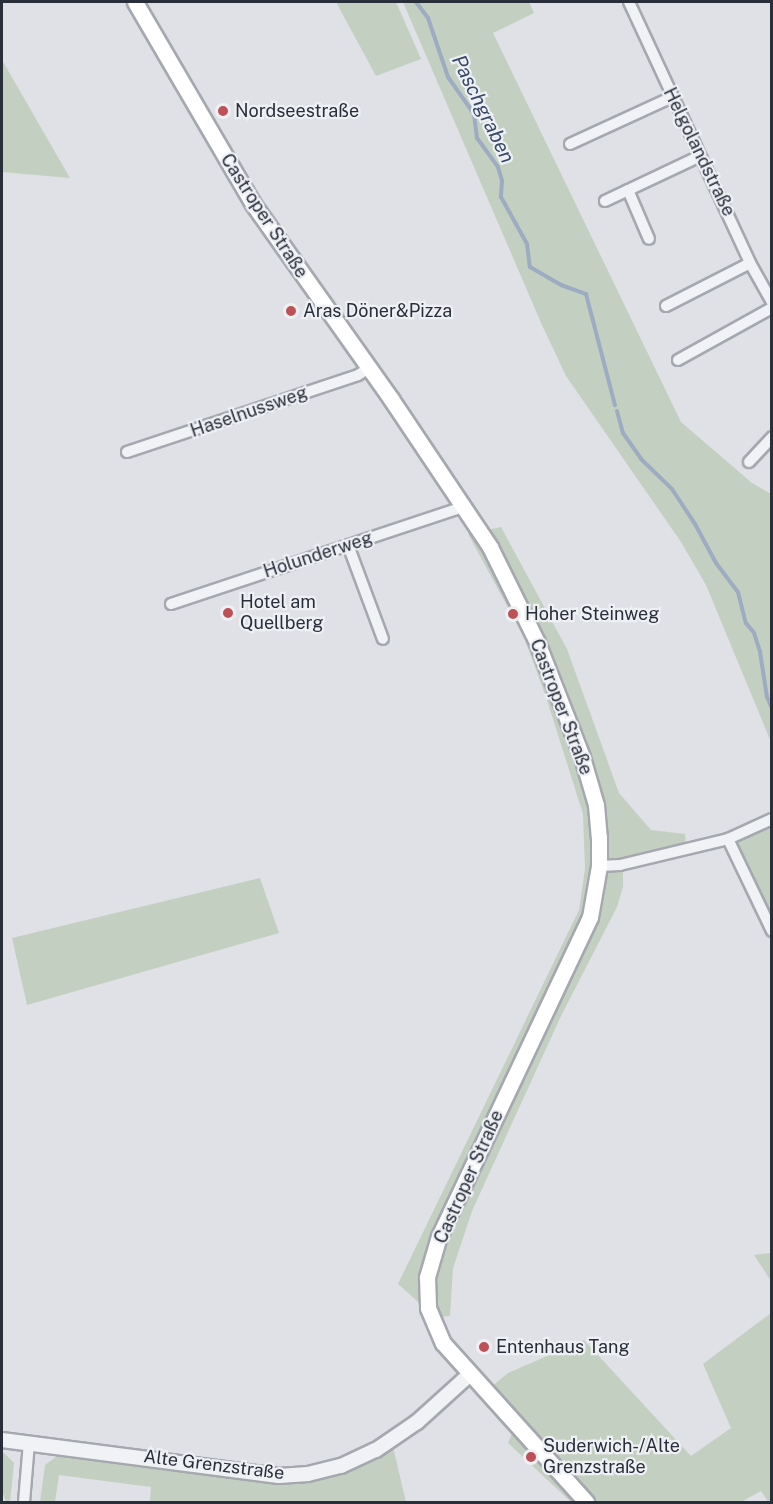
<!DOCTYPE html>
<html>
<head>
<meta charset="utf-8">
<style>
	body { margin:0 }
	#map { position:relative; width:773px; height:1504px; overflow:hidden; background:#dfe1e6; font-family:"Public Sans",sans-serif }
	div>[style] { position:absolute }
	.green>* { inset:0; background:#c3cfc1 }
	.stream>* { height:4px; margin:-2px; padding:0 2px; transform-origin:2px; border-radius:2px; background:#9dacc2 }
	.roads { filter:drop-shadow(2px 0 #a5a8af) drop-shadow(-2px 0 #a5a8af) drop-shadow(0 2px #a5a8af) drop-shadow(0 -2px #a5a8af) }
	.minor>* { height:10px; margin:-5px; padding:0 5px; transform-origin:5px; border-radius:5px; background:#f1f2f5 }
	.tertiary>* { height:14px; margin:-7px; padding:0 7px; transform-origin:7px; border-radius:7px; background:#f1f2f5 }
	.secondary>* { height:15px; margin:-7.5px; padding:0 7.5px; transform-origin:7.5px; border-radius:7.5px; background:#fff }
	.dots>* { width:16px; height:16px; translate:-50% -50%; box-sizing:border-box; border:3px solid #eef0f4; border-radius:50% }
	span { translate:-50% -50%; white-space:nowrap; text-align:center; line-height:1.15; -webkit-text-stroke:4.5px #eef0f4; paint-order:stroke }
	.poi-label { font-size:18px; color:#292e3b }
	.left { translate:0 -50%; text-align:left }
	.street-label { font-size:18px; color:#292e3b }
	.water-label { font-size:20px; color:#384a6a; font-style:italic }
	.frame { position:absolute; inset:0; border:3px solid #292e3b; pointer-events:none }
</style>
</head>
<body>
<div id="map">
	<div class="green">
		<div style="clip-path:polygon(336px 2px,396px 2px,421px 59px,376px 76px)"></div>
		<div style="clip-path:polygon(403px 2px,529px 2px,534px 13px,493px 33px,681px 422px,752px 483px,771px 494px,771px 742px,706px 585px,681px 542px,566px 376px,542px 325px)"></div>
		<div style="clip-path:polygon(2px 60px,70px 178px,2px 172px)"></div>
		<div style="clip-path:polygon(501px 527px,567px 649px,619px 793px,651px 830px,685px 834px,686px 848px,623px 861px,623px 887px,617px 907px,561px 1016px,472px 1211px,453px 1268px,450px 1316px,435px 1317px,398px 1284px,579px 910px,585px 869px,583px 814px,546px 697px,523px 635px,468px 534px)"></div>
		<div style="clip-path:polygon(771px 821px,771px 923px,730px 840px)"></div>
		<div style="clip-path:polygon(260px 878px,279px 933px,27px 1005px,12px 938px)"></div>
		<div style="clip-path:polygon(771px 1253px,772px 1253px,771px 1281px,754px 1255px)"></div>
		<div style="clip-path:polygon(771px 1313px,771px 1502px,768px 1502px,761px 1491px,741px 1502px,571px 1502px,508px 1443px,516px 1424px,485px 1392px,508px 1373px,584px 1340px,691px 1456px,731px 1428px,703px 1364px)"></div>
		<div style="clip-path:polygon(393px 1447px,406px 1502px,150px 1502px,151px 1487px,59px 1475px,55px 1502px,40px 1502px,45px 1465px,57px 1456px,74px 1457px,75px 1453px,236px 1478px,292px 1482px,340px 1473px)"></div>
		<div style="clip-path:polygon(2px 1451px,14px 1463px,10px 1502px,6px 1502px,2px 1491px)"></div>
	</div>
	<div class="stream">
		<div style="left:416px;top:2px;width:20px;rotate:53deg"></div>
		<div style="left:428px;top:18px;width:62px;rotate:71.3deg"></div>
		<div style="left:448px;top:77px;width:45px;rotate:54.9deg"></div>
		<div style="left:474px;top:114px;width:24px;rotate:83deg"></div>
		<div style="left:477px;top:138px;width:36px;rotate:54deg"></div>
		<div style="left:498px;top:167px;width:15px;rotate:74deg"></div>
		<div style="left:502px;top:181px;width:16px;rotate:94deg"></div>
		<div style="left:501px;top:197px;width:54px;rotate:61deg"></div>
		<div style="left:527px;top:244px;width:23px;rotate:83deg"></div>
		<div style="left:530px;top:267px;width:36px;rotate:30deg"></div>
		<div style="left:561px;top:285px;width:27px;rotate:20deg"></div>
		<div style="left:586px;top:294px;width:115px;rotate:75.4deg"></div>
		<div style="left:617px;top:411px;width:23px;rotate:75deg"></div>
		<div style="left:623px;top:433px;width:32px;rotate:55deg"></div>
		<div style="left:641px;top:459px;width:43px;rotate:44.1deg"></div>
		<div style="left:672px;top:489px;width:42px;rotate:56.7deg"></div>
		<div style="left:695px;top:524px;width:44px;rotate:61.7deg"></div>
		<div style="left:716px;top:563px;width:36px;rotate:53deg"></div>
		<div style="left:738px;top:592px;width:32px;rotate:76deg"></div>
		<div style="left:746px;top:623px;width:13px;rotate:51deg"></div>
		<div style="left:754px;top:633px;width:20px;rotate:72deg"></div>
		<div style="left:760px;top:652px;width:46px;rotate:81.2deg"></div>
		<div style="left:767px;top:697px;width:12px;rotate:66deg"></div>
	</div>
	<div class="roads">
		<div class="minor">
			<div style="left:629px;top:2px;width:288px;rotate:65.1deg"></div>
			<div style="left:750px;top:263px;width:45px;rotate:60.6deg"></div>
			<div style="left:570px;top:144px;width:112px;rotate:-24.7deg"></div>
			<div style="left:628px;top:190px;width:53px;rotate:66.8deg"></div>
			<div style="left:605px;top:201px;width:105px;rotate:-25.3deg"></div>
			<div style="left:666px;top:306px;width:94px;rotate:-27.1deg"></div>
			<div style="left:678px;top:360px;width:107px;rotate:-29deg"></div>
			<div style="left:127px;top:452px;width:243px;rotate:-18.4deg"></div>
			<div style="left:358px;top:375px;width:13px;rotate:-32deg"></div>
			<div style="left:749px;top:462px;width:34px;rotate:-47deg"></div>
			<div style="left:348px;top:545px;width:100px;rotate:69.6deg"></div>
			<div style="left:171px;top:604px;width:310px;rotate:-18.4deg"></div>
			<div style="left:728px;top:839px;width:102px;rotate:64.4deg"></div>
			<div style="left:599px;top:866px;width:21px;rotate:-3deg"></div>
			<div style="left:620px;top:865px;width:111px;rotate:-13.5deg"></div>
			<div style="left:728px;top:839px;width:48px;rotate:-24.4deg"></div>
			<div style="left:24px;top:1502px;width:59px;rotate:-85.2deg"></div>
		</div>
		<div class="tertiary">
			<div style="left:2px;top:1440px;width:279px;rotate:7.4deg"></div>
			<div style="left:279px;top:1476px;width:29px;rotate:-4deg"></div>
			<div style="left:308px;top:1474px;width:34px;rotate:-14deg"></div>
			<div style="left:341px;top:1466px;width:38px;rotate:-25deg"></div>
			<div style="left:376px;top:1450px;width:50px;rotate:-34.3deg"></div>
			<div style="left:417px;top:1422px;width:70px;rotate:-42.1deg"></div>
		</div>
		<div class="secondary">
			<div style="left:135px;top:2px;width:234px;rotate:59.7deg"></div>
			<div style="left:253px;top:204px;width:239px;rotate:54.7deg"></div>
			<div style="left:391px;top:399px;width:178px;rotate:56.2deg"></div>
			<div style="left:490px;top:547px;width:106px;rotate:63.7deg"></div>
			<div style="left:537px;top:642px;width:123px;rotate:68.6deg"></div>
			<div style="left:582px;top:757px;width:50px;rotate:73.7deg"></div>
			<div style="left:596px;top:805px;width:32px;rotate:85deg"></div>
			<div style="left:599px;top:837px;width:29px;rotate:90deg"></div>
			<div style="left:599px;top:866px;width:52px;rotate:100deg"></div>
			<div style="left:590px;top:917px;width:353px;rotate:115.3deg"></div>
			<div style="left:439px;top:1236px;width:43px;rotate:106.3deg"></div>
			<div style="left:427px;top:1277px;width:31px;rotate:88deg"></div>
			<div style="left:428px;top:1308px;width:38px;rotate:67deg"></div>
			<div style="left:443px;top:1343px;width:214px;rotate:48deg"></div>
		</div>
	</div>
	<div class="dots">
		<div style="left:223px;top:111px;background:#be5157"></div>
		<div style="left:291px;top:311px;background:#be5157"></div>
		<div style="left:228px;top:613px;background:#be5157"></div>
		<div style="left:513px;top:614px;background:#be5157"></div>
		<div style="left:484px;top:1347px;background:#be5157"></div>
		<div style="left:531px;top:1457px;background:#be5157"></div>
	</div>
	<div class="poi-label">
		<span class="left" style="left:235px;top:111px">Nordseestraße</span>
		<span class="left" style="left:303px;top:311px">Aras Döner&amp;Pizza</span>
		<span class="left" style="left:240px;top:613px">Hotel am<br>Quellberg</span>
		<span class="left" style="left:525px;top:614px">Hoher Steinweg</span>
		<span class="left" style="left:496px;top:1347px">Entenhaus Tang</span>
		<span class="left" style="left:543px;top:1457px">Suderwich-/Alte<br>Grenzstraße</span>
	</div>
	<div class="street-label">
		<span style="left:699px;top:152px;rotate:64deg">Helgolandstraße</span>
		<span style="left:264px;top:216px;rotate:57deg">Castroper Straße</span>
		<span style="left:249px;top:412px;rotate:-19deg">Haselnussweg</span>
		<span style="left:318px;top:555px;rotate:-18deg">Holunderweg</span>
		<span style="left:561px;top:707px;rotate:69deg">Castroper Straße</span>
		<span style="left:469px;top:1177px;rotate:-66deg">Castroper Straße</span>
		<span style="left:214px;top:1465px;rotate:7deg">Alte Grenzstraße</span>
	</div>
	<div class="water-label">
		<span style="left:483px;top:109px;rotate:64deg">Paschgraben</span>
	</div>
	<div class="frame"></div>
</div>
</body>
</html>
